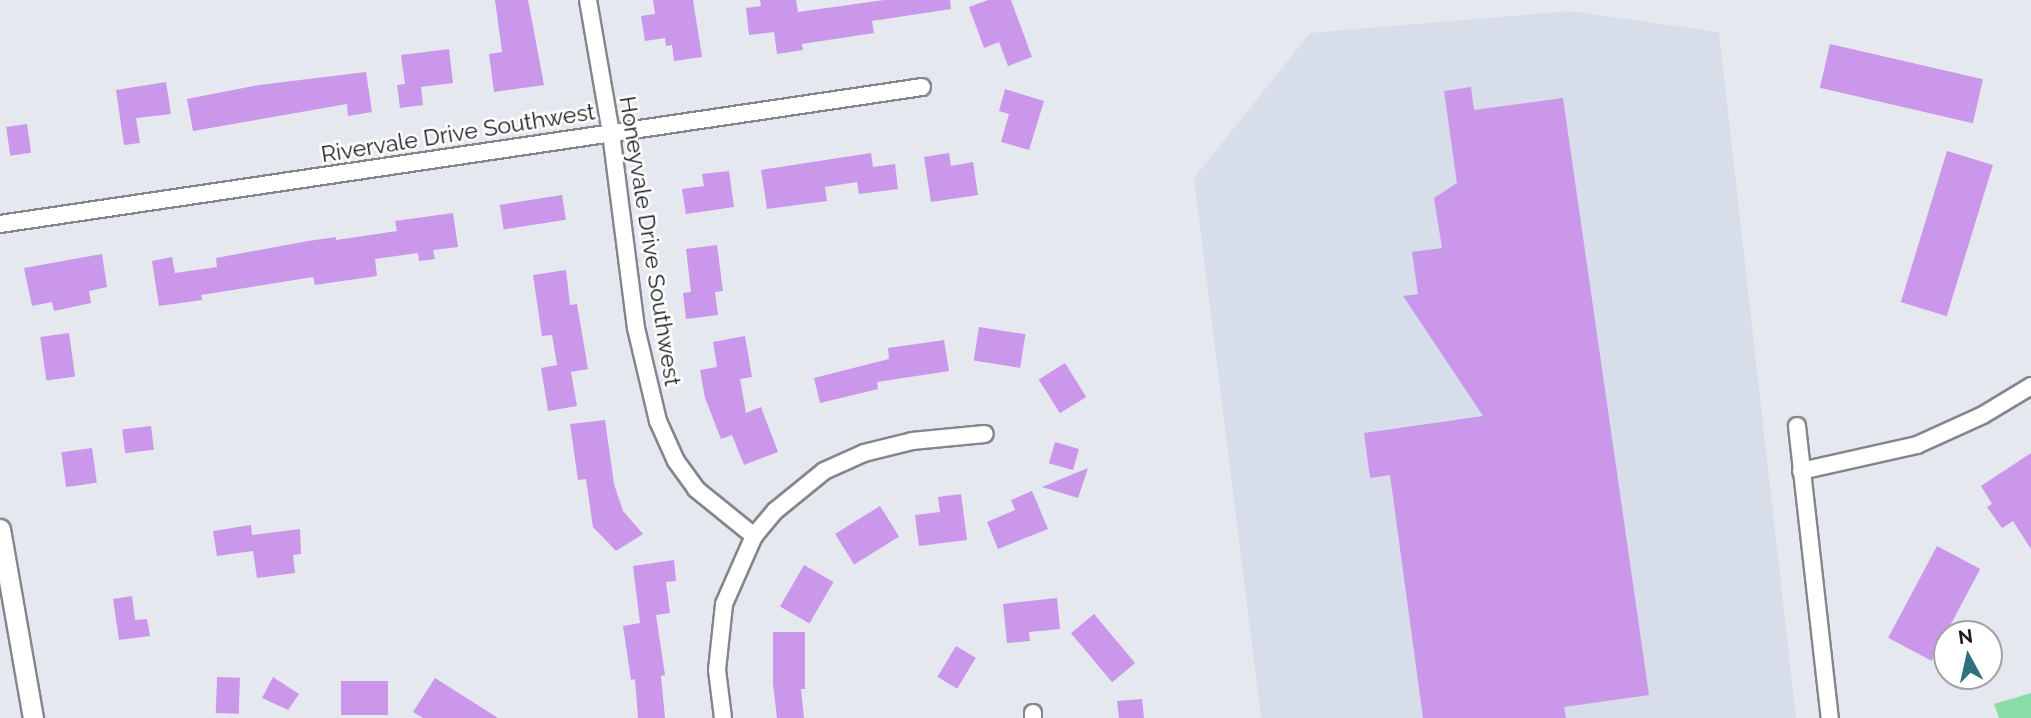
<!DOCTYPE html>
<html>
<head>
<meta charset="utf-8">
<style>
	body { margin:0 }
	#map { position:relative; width:2031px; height:718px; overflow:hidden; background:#e5e8ee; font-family:Raleway,sans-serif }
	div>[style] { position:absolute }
	.built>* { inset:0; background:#d7deea }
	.green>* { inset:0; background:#8adda7 }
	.building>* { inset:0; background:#cb97ea; transform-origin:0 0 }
	.roads { filter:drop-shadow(2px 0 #83868c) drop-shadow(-2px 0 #83868c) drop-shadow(0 2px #83868c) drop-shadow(0 -2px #83868c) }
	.minor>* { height:16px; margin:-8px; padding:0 8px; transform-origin:8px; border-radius:8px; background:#fff }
	.tertiary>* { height:19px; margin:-9.5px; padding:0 9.5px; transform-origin:9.5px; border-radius:9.5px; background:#fff }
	span { translate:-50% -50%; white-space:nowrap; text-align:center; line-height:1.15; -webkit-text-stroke:5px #fff; paint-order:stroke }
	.street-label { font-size:23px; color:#191a1c }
	.north { position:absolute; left:1933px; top:620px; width:70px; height:70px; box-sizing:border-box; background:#fff; border:2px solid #a3a3a4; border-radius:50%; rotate:352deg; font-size:19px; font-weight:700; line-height:28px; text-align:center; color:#191a1c }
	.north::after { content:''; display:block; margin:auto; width:24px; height:32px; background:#2d7181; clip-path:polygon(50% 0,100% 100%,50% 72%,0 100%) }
</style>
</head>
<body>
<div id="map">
	<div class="built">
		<div style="clip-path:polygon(1569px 11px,1719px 32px,1796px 718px,1261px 718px,1194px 178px,1310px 33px)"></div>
	</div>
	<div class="green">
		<div style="clip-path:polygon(2031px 693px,2031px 718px,1999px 718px,1994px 704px)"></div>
	</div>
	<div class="building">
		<div style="clip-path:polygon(495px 0,528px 0,544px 85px,494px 92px,489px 54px,502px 52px)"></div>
		<div style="clip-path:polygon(653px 0,693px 0,702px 57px,674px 61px,672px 45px,666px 46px,665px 38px,645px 41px,641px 16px,655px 14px)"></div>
		<div style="clip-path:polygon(760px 0,796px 0,798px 12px,884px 0,950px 0,951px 9px,872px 21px,874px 33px,802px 44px,803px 50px,777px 54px,774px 32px,749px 35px,746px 8px,761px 6px)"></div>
		<div style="clip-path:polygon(988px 0,1011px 0,1032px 57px,1008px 66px,999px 42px,984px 48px,969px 7px)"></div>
		<div style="left:1830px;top:44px;width:157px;height:45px;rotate:13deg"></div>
		<div style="clip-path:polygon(449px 49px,453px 83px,421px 87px,423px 105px,400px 108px,397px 85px,405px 84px,401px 55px)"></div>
		<div style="clip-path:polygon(366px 72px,372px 112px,348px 116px,347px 104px,193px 131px,187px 99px,259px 85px)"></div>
		<div style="clip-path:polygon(166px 82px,171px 114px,136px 118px,140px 143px,124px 145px,116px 90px)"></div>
		<div style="clip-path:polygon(1471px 87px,1474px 110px,1563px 98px,1649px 695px,1564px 707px,1566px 718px,1423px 718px,1390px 475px,1370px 478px,1364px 433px,1483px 416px,1403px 296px,1418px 294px,1412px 252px,1442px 248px,1434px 198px,1457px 183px,1444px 91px)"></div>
		<div style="clip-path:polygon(1005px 89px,1044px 101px,1029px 150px,1001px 142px,1009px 114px,999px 111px)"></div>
		<div style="left:27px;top:124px;width:29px;height:21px;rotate:82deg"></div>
		<div style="left:1947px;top:151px;width:48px;height:158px;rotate:17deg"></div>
		<div style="clip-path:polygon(871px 153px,873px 167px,895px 164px,898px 189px,859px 194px,857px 182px,825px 187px,827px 201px,767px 209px,761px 170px)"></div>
		<div style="clip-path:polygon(949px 153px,951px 166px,973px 162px,978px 195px,931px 202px,924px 157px)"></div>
		<div style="clip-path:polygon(729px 171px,734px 207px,686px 214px,682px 189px,704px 186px,702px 174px)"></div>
		<div style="left:562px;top:195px;width:25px;height:63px;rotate:81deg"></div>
		<div style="clip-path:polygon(453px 213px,458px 247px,433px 250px,435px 259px,419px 261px,418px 253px,375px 259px,377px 276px,315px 285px,313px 277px,201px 295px,202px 300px,159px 306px,152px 261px,172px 257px,175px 273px,217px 267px,216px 258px,308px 241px,336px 237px,336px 240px,397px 231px,395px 221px)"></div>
		<div style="clip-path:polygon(717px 245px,723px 291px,715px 292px,718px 315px,686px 319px,683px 293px,691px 292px,686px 249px)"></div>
		<div style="clip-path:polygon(102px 254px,107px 287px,89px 291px,91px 303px,54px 311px,52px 302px,32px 306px,24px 268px)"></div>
		<div style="clip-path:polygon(566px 270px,570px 305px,577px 304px,588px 369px,571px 372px,577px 406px,548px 411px,541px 368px,557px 365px,552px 335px,542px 336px,533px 275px)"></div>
		<div style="left:979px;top:327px;width:47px;height:34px;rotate:9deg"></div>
		<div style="left:69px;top:333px;width:44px;height:29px;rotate:82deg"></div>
		<div style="clip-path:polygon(745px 336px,752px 377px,740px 379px,746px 413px,761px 407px,778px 452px,744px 465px,732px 435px,721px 439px,705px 398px,700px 370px,717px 367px,713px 342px)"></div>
		<div style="clip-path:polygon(944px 340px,949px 371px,877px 382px,878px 389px,820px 403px,814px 378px,889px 359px,888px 348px)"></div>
		<div style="left:1065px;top:363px;width:40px;height:31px;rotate:58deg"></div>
		<div style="clip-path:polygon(605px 420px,614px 484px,623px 511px,643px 534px,616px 551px,593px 527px,586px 479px,578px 480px,570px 424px)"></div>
		<div style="left:151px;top:426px;width:24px;height:29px;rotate:83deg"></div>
		<div style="left:1055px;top:442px;width:25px;height:22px;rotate:16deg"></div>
		<div style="left:92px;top:448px;width:35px;height:31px;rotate:82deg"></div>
		<div style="clip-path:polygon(2031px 453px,2031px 549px,2013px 521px,2002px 528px,1987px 507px,1992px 504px,1981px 486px)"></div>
		<div style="clip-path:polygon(1088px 468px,1078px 498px,1042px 487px)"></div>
		<div style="clip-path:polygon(1032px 491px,1048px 529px,998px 549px,987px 522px,1015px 510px,1011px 500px)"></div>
		<div style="clip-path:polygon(961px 494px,967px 540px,919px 546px,915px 515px,940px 512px,938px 497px)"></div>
		<div style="left:880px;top:506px;width:36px;height:53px;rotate:58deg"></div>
		<div style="clip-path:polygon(251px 525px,252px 535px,300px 529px,301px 554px,293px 555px,295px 573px,257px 578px,253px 551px,217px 556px,213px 531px)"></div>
		<div style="left:1937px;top:546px;width:49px;height:104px;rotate:28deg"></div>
		<div style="clip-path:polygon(674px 560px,676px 581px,666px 582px,670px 613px,656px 615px,665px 675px,661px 676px,665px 718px,638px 718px,635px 679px,631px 680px,623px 626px,640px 623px,633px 566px)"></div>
		<div style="left:804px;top:565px;width:34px;height:48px;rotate:30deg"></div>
		<div style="clip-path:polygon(132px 596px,135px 620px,147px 619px,150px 636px,119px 640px,113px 599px)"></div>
		<div style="clip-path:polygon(1057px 598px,1060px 629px,1029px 632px,1030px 641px,1007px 643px,1003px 604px)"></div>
		<div style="left:1094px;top:614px;width:64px;height:30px;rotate:50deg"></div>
		<div style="clip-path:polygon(773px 632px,805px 632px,805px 689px,801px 689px,804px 718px,777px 718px,773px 684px)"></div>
		<div style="left:956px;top:646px;width:23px;height:36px;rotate:31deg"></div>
		<div style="left:217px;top:677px;width:23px;height:36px;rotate:2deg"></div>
		<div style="clip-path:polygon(273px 677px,299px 694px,288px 710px,262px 698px)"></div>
		<div style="clip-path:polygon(435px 678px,498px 718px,423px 718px,413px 712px)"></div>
		<div style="left:341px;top:681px;width:47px;height:34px"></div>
		<div style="clip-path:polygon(1142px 699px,1144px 718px,1119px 718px,1117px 701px)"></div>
	</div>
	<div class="roads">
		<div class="minor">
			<div style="left:588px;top:0;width:135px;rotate:80.2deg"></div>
			<div style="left:611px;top:133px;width:197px;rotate:82.7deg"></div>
			<div style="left:636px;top:328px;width:96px;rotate:76.7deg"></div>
			<div style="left:658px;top:421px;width:44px;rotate:65.8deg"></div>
			<div style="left:676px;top:461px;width:34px;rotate:54deg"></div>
			<div style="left:696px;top:489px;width:75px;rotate:39deg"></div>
			<div style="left:0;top:224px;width:932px;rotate:-8.45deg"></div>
			<div style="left:1797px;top:426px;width:294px;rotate:83.6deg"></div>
			<div style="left:1801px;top:471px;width:119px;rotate:-12.6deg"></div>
			<div style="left:1917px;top:445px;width:72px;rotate:-24.4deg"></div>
			<div style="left:1983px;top:415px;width:56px;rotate:-31.1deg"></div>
			<div style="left:1033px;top:713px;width:5px;rotate:90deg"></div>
			<div style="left:723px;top:718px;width:48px;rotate:-97.1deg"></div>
			<div style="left:717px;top:670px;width:66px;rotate:-83.9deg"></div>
			<div style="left:724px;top:604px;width:74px;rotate:-66.2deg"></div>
			<div style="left:754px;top:536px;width:33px;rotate:-50deg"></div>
			<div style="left:775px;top:511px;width:63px;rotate:-39.2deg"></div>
			<div style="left:824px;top:471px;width:44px;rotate:-24.2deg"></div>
			<div style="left:864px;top:453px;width:49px;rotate:-14deg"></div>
			<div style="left:912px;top:441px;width:73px;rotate:-5.5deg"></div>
		</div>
		<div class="tertiary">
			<div style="left:0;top:529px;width:192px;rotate:80.1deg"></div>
		</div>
	</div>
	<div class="street-label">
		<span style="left:458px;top:133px;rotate:-9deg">Rivervale Drive Southwest</span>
		<span style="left:650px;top:241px;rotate:81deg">Honeyvale Drive Southwest</span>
	</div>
	<div class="north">N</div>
</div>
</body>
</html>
